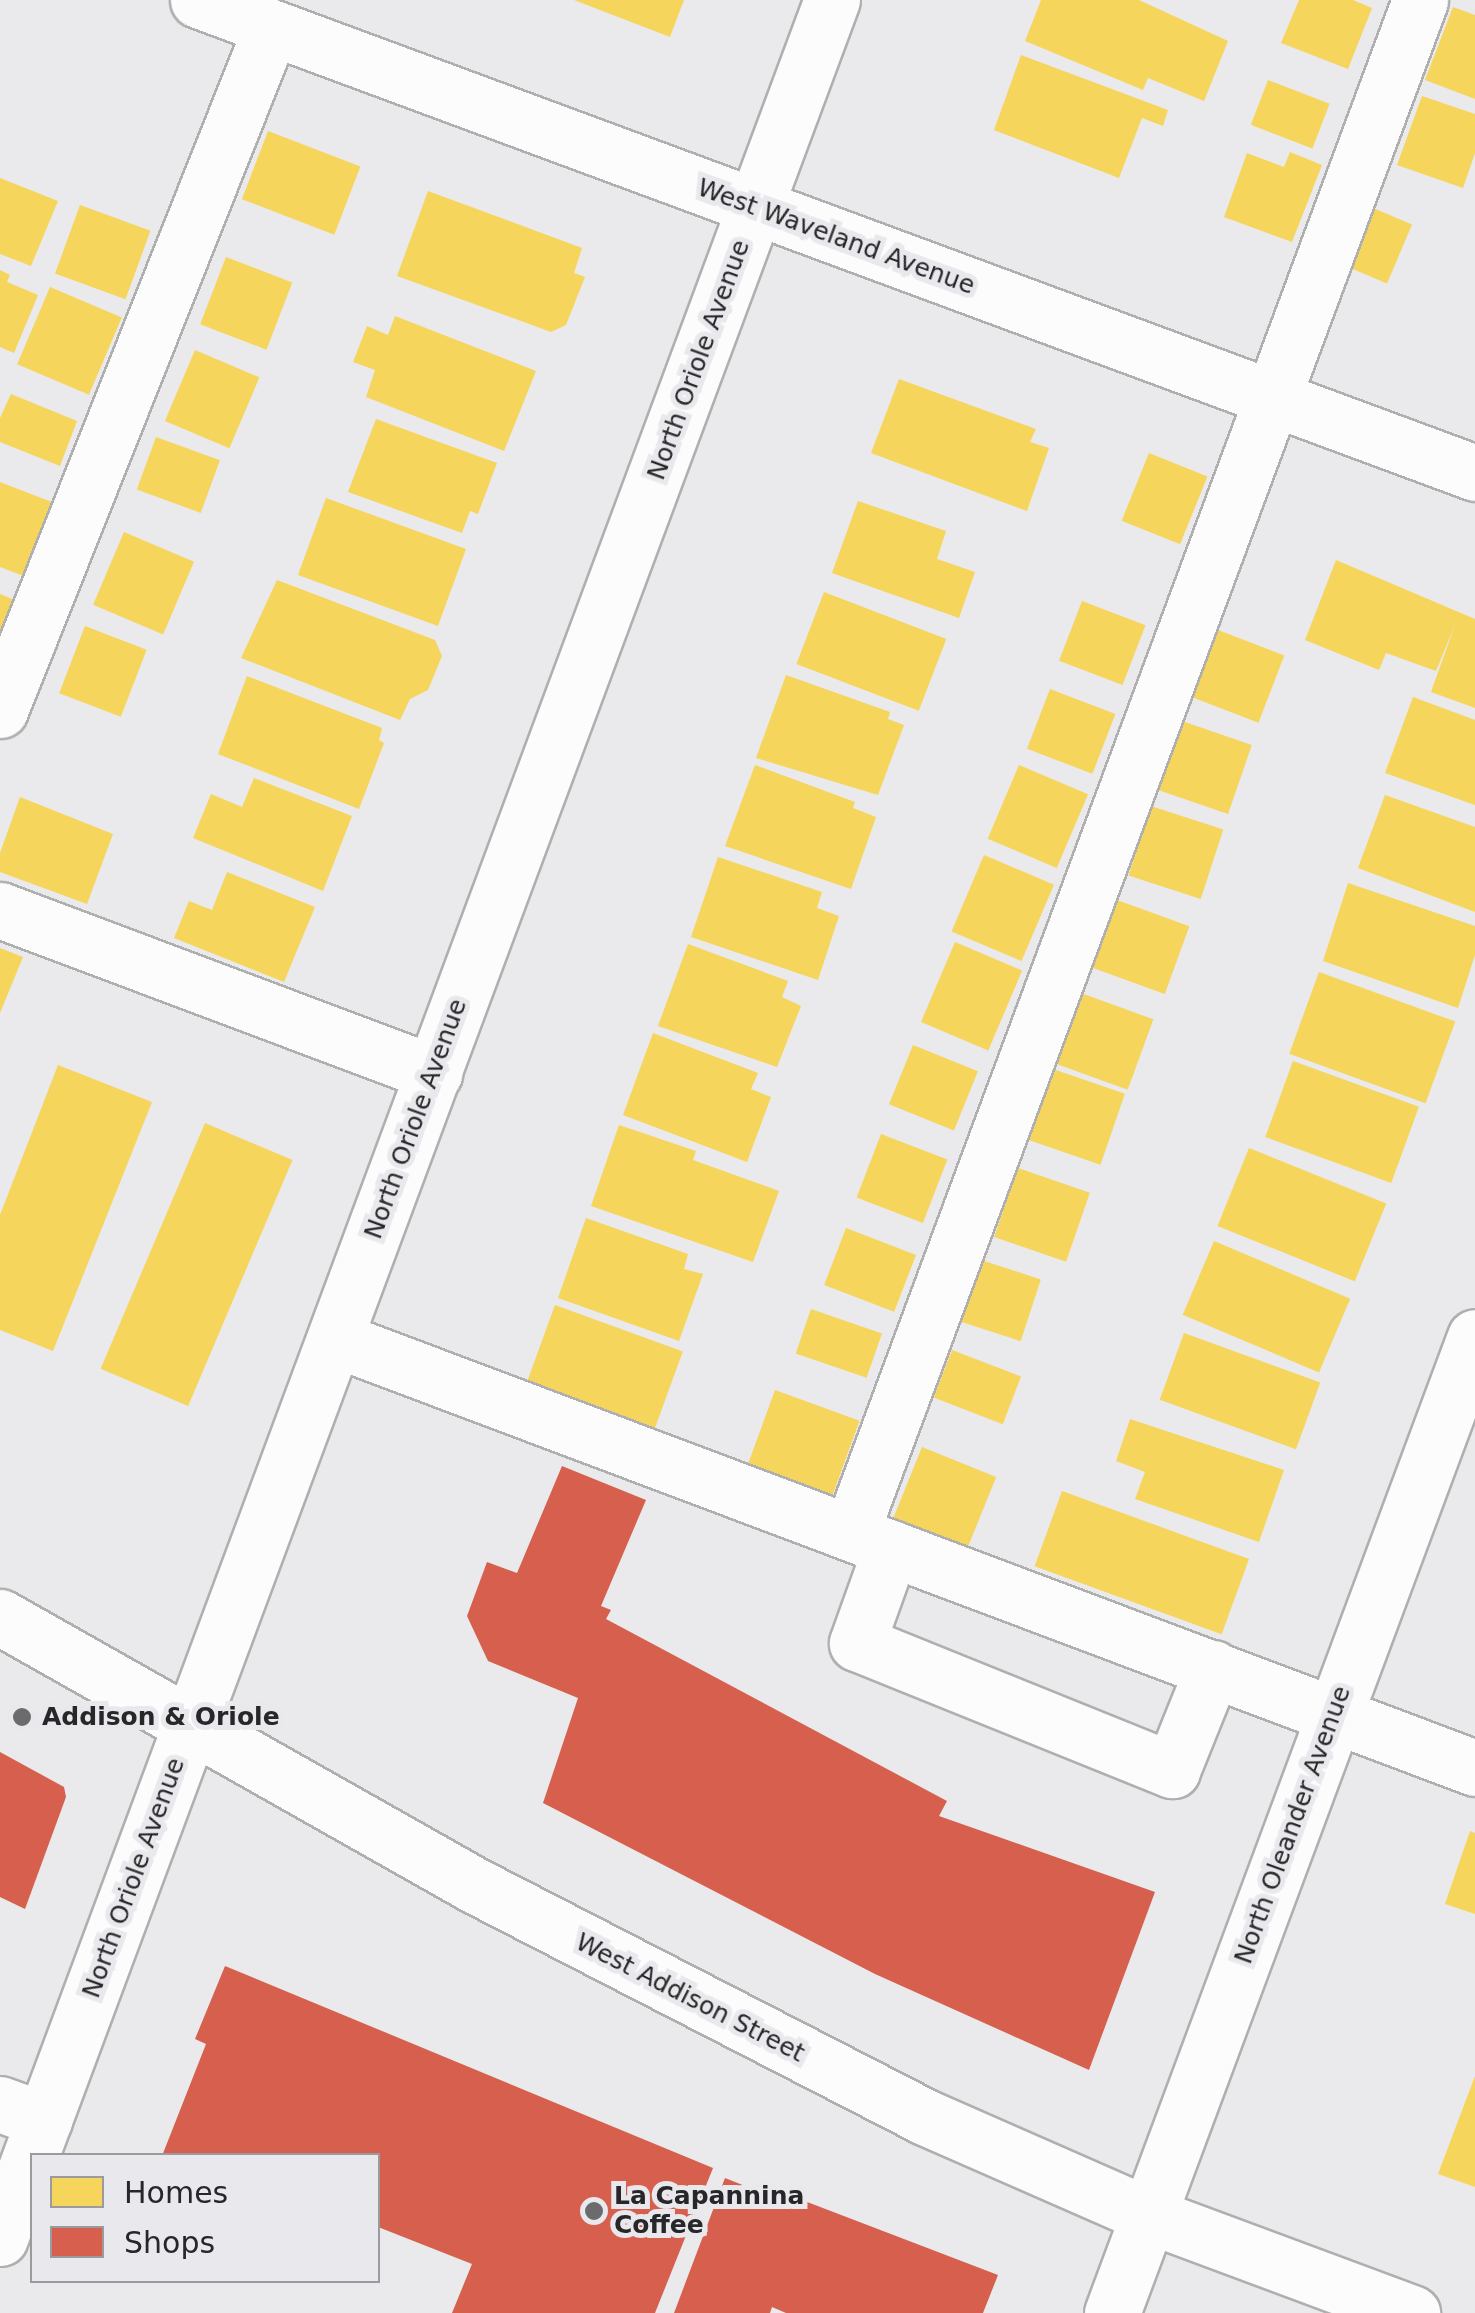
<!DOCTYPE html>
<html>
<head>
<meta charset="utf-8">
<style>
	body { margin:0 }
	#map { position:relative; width:1475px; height:2313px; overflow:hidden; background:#eae9eb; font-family:"DejaVu Sans",sans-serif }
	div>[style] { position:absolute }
	.homes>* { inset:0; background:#f6d55c; transform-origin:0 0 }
	.shops>* { inset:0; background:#d6604d }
	.roads { filter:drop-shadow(2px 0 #afafb0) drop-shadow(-2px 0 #afafb0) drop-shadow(0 2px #afafb0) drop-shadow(0 -2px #afafb0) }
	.minor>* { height:55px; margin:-27.5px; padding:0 27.5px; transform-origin:27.5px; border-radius:27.5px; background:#fcfcfc }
	.dots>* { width:28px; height:28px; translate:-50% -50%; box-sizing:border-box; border:5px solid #e9e8ec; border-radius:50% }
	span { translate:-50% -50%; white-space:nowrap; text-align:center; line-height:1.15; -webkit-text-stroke:10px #e9e8ec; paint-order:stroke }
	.street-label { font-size:25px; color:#272628 }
	.poi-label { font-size:25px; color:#272628; font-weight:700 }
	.left { translate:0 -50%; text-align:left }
	.legend { position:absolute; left:30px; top:2153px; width:350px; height:130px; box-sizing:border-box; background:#e9e8ec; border:2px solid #9b9a9e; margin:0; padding:12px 18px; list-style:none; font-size:30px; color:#272628 }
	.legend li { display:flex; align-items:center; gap:20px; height:50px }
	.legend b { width:50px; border:2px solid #9b9a9e }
</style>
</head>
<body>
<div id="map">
	<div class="homes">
		<div style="clip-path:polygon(574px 0,684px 0,670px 37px)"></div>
		<div style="clip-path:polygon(1041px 0,1139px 0,1228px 41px,1204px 101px,1148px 78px,1143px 90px,1025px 41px)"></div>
		<div style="clip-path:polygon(1299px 0,1353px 0,1372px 8px,1348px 69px,1281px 43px)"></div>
		<div style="clip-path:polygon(1453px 7px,1475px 15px,1475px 99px,1425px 80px)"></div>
		<div style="clip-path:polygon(1021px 55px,1168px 110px,1163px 126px,1142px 118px,1119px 178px,994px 130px)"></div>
		<div style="left:1268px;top:80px;width:66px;height:48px;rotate:21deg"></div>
		<div style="clip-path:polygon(1422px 96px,1475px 114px,1475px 153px,1463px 188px,1397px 165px)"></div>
		<div style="left:268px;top:131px;width:99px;height:73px;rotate:21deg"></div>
		<div style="clip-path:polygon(1290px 152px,1322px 165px,1292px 242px,1224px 217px,1247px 153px,1284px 167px)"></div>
		<div style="clip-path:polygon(0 178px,58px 201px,31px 266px,0 254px)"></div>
		<div style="clip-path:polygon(428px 191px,582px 248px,574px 273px,585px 277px,566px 325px,551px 332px,397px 276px)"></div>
		<div style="left:80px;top:205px;width:75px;height:73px;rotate:20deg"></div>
		<div style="left:1366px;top:205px;width:50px;height:64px;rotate:23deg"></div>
		<div style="left:226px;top:257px;width:71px;height:72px;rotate:21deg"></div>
		<div style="clip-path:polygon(0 270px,10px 275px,7px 282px,38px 295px,14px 353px,0 347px)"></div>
		<div style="left:50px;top:287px;width:78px;height:84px;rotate:23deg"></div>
		<div style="clip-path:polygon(395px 316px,536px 371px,504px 451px,366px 397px,375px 370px,353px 362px,367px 326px,388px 335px)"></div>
		<div style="left:195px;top:350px;width:70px;height:77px;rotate:23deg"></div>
		<div style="clip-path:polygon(899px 379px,1036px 429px,1030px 442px,1049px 448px,1027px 511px,871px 453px)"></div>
		<div style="clip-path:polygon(11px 394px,77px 421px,60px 466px,0 442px,0 418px)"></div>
		<div style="clip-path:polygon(376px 419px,497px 463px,478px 514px,470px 511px,462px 533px,348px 492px)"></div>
		<div style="left:156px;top:437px;width:68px;height:56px;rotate:20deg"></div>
		<div style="left:1149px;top:453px;width:63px;height:73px;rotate:22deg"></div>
		<div style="clip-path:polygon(0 482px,57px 504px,29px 578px,0 567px)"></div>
		<div style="left:326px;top:498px;width:149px;height:82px;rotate:20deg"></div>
		<div style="clip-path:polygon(858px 501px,946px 531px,937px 559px,975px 572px,959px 618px,832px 573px)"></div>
		<div style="left:124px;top:532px;width:76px;height:79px;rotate:23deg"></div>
		<div style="clip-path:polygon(1336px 560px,1475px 619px,1475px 708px,1431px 692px,1455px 625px,1436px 671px,1386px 653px,1379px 670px,1305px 640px)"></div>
		<div style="clip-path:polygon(277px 580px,435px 640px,442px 656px,428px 690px,410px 699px,400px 720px,241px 658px)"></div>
		<div style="left:824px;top:592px;width:131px;height:77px;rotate:21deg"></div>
		<div style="clip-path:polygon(0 594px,20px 602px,0 655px)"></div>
		<div style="left:1082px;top:601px;width:68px;height:64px;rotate:21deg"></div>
		<div style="left:85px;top:626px;width:66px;height:72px;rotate:21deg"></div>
		<div style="left:1218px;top:630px;width:71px;height:72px;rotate:21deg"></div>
		<div style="clip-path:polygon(786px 675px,890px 712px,888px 719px,904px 725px,878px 795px,756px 758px)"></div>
		<div style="clip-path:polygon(247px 676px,382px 728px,379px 740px,384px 743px,359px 809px,218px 754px)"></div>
		<div style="left:1050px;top:689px;width:70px;height:64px;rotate:21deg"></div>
		<div style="clip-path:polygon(1413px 697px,1475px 720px,1475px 805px,1385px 773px)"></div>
		<div style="left:1179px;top:720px;width:77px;height:73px;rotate:19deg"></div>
		<div style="clip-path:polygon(755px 765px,855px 802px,853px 808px,876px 817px,851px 889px,725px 846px)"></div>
		<div style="left:1019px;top:765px;width:75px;height:80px;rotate:23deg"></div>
		<div style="clip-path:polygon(254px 778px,352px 816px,323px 891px,193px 838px,211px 794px,242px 807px)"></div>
		<div style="clip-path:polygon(1385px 795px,1475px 827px,1475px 912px,1358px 868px)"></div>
		<div style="clip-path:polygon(20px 797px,113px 834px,87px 904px,0 872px,0 853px)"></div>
		<div style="left:1151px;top:806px;width:76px;height:73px;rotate:18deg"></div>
		<div style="left:984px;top:855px;width:76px;height:83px;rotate:23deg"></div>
		<div style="clip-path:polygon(718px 857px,822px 892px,817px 908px,839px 916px,818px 980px,691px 937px)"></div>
		<div style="clip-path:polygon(227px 872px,315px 907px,284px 982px,174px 938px,189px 901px,212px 910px)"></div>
		<div style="clip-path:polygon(1348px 883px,1475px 926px,1475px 955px,1458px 1008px,1323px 961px)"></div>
		<div style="left:1117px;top:900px;width:77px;height:72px;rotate:20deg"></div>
		<div style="left:955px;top:942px;width:73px;height:87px;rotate:23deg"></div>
		<div style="clip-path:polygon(688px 944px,788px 981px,782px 997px,801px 1006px,777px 1067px,658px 1026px)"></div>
		<div style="clip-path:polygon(0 948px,23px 957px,0 1013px)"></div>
		<div style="left:1319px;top:972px;width:145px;height:87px;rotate:20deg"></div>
		<div style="left:1081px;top:993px;width:77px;height:75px;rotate:20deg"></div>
		<div style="clip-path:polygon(653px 1033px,758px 1073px,751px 1089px,771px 1097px,747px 1162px,623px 1115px)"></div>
		<div style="left:913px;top:1045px;width:70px;height:64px;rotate:22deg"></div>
		<div style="left:1293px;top:1061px;width:134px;height:81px;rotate:20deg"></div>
		<div style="clip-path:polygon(58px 1065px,152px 1102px,53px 1351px,0 1330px,0 1215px)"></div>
		<div style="left:1053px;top:1069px;width:76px;height:75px;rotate:19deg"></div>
		<div style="left:205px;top:1123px;width:95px;height:267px;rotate:23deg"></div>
		<div style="clip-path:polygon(619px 1125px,696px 1151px,693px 1160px,779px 1191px,753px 1262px,591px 1206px)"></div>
		<div style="left:881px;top:1134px;width:71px;height:68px;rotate:21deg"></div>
		<div style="left:1249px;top:1148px;width:148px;height:84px;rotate:22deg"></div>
		<div style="left:1018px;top:1168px;width:76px;height:73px;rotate:19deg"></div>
		<div style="clip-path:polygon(586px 1218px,688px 1254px,684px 1269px,703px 1274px,679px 1341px,558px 1298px)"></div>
		<div style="left:846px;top:1228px;width:75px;height:61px;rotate:21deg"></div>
		<div style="left:1214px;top:1241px;width:148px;height:80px;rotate:23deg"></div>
		<div style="left:978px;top:1259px;width:66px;height:65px;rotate:18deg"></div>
		<div style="left:555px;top:1305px;width:136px;height:86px;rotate:20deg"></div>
		<div style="left:811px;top:1309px;width:75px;height:47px;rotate:19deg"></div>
		<div style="left:1184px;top:1333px;width:145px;height:71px;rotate:20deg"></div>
		<div style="left:952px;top:1350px;width:74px;height:51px;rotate:21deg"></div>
		<div style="left:775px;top:1390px;width:90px;height:87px;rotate:20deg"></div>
		<div style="clip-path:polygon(1130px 1419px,1284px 1470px,1259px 1542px,1135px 1499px,1145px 1472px,1116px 1461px)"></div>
		<div style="left:922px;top:1447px;width:80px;height:84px;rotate:22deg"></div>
		<div style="left:1062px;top:1491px;width:199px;height:80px;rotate:20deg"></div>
		<div style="clip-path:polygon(1470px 1831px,1475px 1833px,1475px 1914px,1445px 1904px)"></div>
		<div style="clip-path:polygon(1475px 2076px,1475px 2187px,1438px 2174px)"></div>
	</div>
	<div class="shops">
		<div style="clip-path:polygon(562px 1466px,646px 1500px,601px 1606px,611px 1610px,606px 1619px,947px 1801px,939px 1816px,1155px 1892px,1089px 2070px,875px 1974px,543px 1803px,578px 1698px,488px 1661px,467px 1616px,487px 1562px,517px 1573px)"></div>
		<div style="clip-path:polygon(0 1752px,64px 1787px,66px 1797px,25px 1909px,0 1897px)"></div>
		<div style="clip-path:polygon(225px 1966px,713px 2168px,655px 2313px,452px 2313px,472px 2264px,378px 2227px,378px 2156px,162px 2156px,206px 2044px,195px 2039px)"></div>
		<div style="clip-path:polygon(725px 2178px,765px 2194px,768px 2187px,998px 2275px,983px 2313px,786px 2313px,772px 2307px,770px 2313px,674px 2313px)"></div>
	</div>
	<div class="roads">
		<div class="minor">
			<div style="left:198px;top:0;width:1362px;rotate:20.32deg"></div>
			<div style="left:0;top:710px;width:734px;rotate:-68.33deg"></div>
			<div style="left:0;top:910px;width:464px;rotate:20.6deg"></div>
			<div style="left:335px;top:1339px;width:1218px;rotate:20.62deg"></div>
			<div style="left:851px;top:1532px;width:1634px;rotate:-69.62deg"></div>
			<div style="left:891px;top:1548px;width:101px;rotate:109.7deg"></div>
			<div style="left:857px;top:1643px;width:340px;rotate:22deg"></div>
			<div style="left:1172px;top:1770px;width:110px;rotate:-68.1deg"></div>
			<div style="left:0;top:1617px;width:545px;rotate:29.48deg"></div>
			<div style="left:474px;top:1885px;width:507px;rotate:27.22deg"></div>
			<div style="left:925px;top:2117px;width:244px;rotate:23.7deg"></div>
			<div style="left:1148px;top:2215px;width:282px;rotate:20.4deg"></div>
			<div style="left:0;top:2104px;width:47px;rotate:20deg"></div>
			<div style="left:0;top:2238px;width:2388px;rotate:-69.61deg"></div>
			<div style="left:1112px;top:2313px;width:1041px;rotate:-69.6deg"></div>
		</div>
	</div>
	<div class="dots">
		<div style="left:22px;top:1717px;background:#6b6a6c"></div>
		<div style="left:594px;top:2211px;background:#6b6a6c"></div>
	</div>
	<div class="street-label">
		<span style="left:836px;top:237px;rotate:20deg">West Waveland Avenue</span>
		<span style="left:699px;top:360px;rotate:-70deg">North Oriole Avenue</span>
		<span style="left:416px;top:1119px;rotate:-70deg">North Oriole Avenue</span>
		<span style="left:1293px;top:1825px;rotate:-70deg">North Oleander Avenue</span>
		<span style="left:134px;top:1878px;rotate:-70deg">North Oriole Avenue</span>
		<span style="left:690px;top:1998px;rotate:27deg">West Addison Street</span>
	</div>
	<div class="poi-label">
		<span class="left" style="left:42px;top:1717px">Addison &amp; Oriole</span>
		<span class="left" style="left:614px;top:2211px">La Capannina<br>Coffee</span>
	</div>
	<ul class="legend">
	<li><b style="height:28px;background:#f6d55c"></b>Homes</li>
	<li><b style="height:28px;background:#d6604d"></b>Shops</li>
	</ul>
</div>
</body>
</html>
